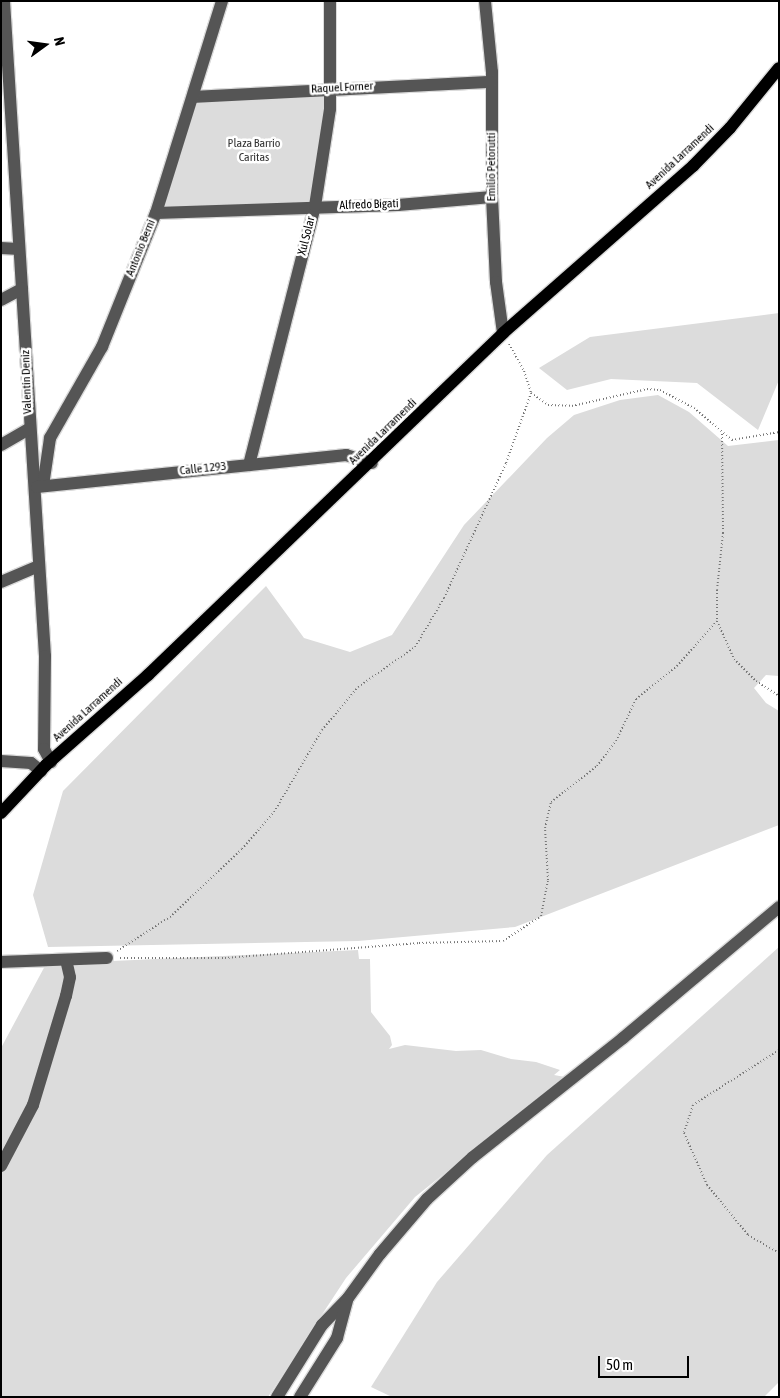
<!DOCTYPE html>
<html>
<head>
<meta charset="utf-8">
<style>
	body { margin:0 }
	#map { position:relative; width:780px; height:1398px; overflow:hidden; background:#fff; font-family:"Asap Condensed",sans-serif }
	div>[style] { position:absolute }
	.green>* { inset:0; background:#dcdcdc }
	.path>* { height:2px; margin-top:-1px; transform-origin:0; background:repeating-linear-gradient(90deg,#777 0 1px,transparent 0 3.5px) }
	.roads { filter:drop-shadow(1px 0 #dbdbdb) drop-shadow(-1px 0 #dbdbdb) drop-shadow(0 1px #dbdbdb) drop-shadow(0 -1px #dbdbdb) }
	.minor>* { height:12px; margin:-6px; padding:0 6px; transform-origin:6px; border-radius:6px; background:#555 }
	.major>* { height:12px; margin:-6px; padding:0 6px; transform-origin:6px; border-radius:6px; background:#000 }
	span { translate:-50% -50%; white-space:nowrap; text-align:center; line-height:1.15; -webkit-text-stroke:5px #fff; paint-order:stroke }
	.street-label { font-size:12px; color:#000 }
	.park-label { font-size:12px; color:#333 }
	.frame { position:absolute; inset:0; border:2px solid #000; pointer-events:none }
	.north { position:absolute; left:20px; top:20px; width:50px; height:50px; -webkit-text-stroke:4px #fff; paint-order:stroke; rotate:76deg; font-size:14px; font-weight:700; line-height:20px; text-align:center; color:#000 }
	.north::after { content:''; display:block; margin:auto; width:18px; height:22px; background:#000; clip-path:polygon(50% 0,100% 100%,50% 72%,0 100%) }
	.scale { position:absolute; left:598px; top:1356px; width:91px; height:22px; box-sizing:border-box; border:2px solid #000; border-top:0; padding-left:6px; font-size:15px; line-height:18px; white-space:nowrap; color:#000; -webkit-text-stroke:4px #fff; paint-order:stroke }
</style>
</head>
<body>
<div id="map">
	<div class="green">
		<div style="clip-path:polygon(331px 88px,315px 206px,156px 213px,193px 97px)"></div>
		<div style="clip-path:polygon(779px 313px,779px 380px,758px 430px,697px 383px,611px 379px,567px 390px,539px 368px,590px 337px)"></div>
		<div style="clip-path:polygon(658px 395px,689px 412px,728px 446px,779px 440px,779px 676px,766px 675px,754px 688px,766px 703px,779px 711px,779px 825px,515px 927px,358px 941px,48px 947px,33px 895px,63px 791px,266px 586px,304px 638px,350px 652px,392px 635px,464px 525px,547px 438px,574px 415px,620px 400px)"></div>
		<div style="clip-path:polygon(779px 947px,779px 1382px,764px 1397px,392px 1397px,371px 1387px,437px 1282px,547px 1155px)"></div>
		<div style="clip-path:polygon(358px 950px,359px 959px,370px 959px,371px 1012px,390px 1036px,392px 1045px,389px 1049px,405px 1045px,456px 1051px,481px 1050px,511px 1059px,536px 1062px,560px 1070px,554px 1075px,565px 1077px,415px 1197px,346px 1278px,268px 1397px,1px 1397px,1px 1048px,46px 964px)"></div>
	</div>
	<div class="path">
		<div style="left:509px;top:344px;width:31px;rotate:61deg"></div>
		<div style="left:524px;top:371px;width:23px;rotate:72deg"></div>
		<div style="left:531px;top:393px;width:21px;rotate:35deg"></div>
		<div style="left:548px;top:405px;width:24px;rotate:2deg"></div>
		<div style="left:572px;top:406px;width:77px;rotate:-12.8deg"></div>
		<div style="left:647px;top:389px;width:13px;rotate:4deg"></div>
		<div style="left:660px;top:390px;width:38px;rotate:28deg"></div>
		<div style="left:694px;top:408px;width:50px;rotate:40.1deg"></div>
		<div style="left:732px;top:440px;width:48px;rotate:-9.7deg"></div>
		<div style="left:722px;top:434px;width:99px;rotate:89.4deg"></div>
		<div style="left:723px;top:533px;width:57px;rotate:96deg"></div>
		<div style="left:717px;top:590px;width:31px;rotate:90deg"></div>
		<div style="left:717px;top:621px;width:42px;rotate:65.9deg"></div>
		<div style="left:734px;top:659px;width:31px;rotate:45deg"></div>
		<div style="left:756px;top:681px;width:27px;rotate:33deg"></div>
		<div style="left:117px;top:951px;width:63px;rotate:-32.7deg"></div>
		<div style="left:170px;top:917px;width:99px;rotate:-43.4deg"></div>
		<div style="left:242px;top:849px;width:49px;rotate:-49.1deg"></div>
		<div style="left:274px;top:812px;width:95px;rotate:-59.7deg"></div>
		<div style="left:322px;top:730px;width:56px;rotate:-50.1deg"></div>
		<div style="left:358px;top:687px;width:70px;rotate:-35.1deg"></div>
		<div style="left:415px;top:647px;width:57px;rotate:-59.4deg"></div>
		<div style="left:444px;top:598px;width:149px;rotate:-65.3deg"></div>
		<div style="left:506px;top:463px;width:74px;rotate:-70.3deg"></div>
		<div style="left:120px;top:958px;width:105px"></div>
		<div style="left:225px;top:958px;width:195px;rotate:-4.4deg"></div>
		<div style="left:419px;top:943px;width:84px;rotate:-1.4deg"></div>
		<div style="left:503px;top:941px;width:45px;rotate:-33.3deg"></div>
		<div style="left:541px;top:916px;width:37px;rotate:-79deg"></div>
		<div style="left:548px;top:880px;width:52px;rotate:-93.3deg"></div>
		<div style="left:545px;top:828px;width:27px;rotate:-77deg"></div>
		<div style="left:551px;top:802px;width:58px;rotate:-38deg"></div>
		<div style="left:597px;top:766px;width:31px;rotate:-53deg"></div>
		<div style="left:616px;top:741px;width:47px;rotate:-64.5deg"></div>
		<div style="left:636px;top:699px;width:53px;rotate:-38.8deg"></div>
		<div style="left:677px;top:666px;width:60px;rotate:-48.4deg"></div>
		<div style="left:779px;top:1050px;width:102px;rotate:147.4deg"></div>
		<div style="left:693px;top:1105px;width:29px;rotate:108deg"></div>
		<div style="left:684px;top:1133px;width:57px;rotate:66.1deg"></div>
		<div style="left:707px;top:1185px;width:65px;rotate:50.6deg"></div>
		<div style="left:748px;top:1235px;width:36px;rotate:30deg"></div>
	</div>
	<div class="roads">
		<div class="minor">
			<div style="left:4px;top:1px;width:656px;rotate:86.42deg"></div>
			<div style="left:45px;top:656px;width:93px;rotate:90.6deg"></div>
			<div style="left:44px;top:749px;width:15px;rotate:62deg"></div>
			<div style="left:485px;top:1px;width:71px;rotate:84.4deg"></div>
			<div style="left:492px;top:72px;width:125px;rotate:90deg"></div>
			<div style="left:492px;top:197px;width:85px;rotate:87.3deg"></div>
			<div style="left:496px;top:282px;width:51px;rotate:82.2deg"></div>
			<div style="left:193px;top:97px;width:299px;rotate:-2.9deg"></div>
			<div style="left:156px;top:213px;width:242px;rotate:-1.9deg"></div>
			<div style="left:398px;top:205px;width:94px;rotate:-4.9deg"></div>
			<div style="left:1px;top:248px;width:18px;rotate:3deg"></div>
			<div style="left:1px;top:300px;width:24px;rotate:-28deg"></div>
			<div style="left:1px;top:445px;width:32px;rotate:-30deg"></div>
			<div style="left:249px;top:465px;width:267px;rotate:-75.7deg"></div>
			<div style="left:315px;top:206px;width:98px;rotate:-81.2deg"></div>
			<div style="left:330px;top:109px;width:108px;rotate:-90deg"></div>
			<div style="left:43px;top:486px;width:49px;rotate:-81.7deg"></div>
			<div style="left:50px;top:438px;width:105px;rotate:-60.3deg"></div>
			<div style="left:102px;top:347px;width:144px;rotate:-68.1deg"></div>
			<div style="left:156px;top:213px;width:222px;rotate:-72.7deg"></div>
			<div style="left:37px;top:487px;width:311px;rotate:-5.9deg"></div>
			<div style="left:346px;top:455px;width:27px;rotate:17deg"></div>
			<div style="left:1px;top:582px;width:39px;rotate:-23deg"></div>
			<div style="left:1px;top:761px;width:30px;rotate:4deg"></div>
			<div style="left:31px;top:763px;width:13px;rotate:39deg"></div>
			<div style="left:1px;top:962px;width:106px;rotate:-2.2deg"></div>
			<div style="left:1px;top:1166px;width:69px;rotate:-62.3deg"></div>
			<div style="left:33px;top:1105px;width:114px;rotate:-73.2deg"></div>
			<div style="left:66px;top:996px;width:19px;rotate:-78deg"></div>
			<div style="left:70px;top:977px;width:17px;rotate:-103deg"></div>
			<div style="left:277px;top:1397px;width:85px;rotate:-58deg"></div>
			<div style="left:322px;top:1325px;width:37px;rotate:-46deg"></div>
			<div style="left:348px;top:1298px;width:54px;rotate:-54deg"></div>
			<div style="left:380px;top:1254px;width:72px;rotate:-49.5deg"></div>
			<div style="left:427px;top:1199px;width:62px;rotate:-42.4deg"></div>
			<div style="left:473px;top:1157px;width:191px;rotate:-38.4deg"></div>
			<div style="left:623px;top:1038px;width:204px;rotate:-40deg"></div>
			<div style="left:300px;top:1397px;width:70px;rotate:-57.9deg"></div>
			<div style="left:337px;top:1338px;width:39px;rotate:-75deg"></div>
		</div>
		<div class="major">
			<div style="left:1px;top:813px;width:66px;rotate:-46.8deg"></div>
			<div style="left:46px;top:765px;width:136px;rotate:-41.4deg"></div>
			<div style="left:148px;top:675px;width:493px;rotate:-43.9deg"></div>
			<div style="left:503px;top:333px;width:253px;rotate:-41.3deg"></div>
			<div style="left:693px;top:166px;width:53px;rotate:-45.8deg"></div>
			<div style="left:730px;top:128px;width:77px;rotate:-50.8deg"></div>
		</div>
	</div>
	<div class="street-label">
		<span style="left:342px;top:88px;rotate:-3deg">Raquel Forner</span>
		<span style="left:680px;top:157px;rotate:-43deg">Avenida Larramendi</span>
		<span style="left:492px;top:167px;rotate:-90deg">Emilio Petorutti</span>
		<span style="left:369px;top:205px;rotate:-2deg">Alfredo Bigati</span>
		<span style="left:307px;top:236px;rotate:-76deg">Xul Solar</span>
		<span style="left:141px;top:248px;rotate:-68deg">Antonio Berni</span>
		<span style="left:27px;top:382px;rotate:-92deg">Valentín Deniz</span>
		<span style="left:383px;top:432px;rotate:-44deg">Avenida Larramendi</span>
		<span style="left:203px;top:469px;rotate:-6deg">Calle 1293</span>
		<span style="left:88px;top:710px;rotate:-42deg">Avenida Larramendi</span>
	</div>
	<div class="park-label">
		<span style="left:254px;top:151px">Plaza Barrio<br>Caritas</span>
	</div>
	<div class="frame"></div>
	<div class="north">N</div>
	<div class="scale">50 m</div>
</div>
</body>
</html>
